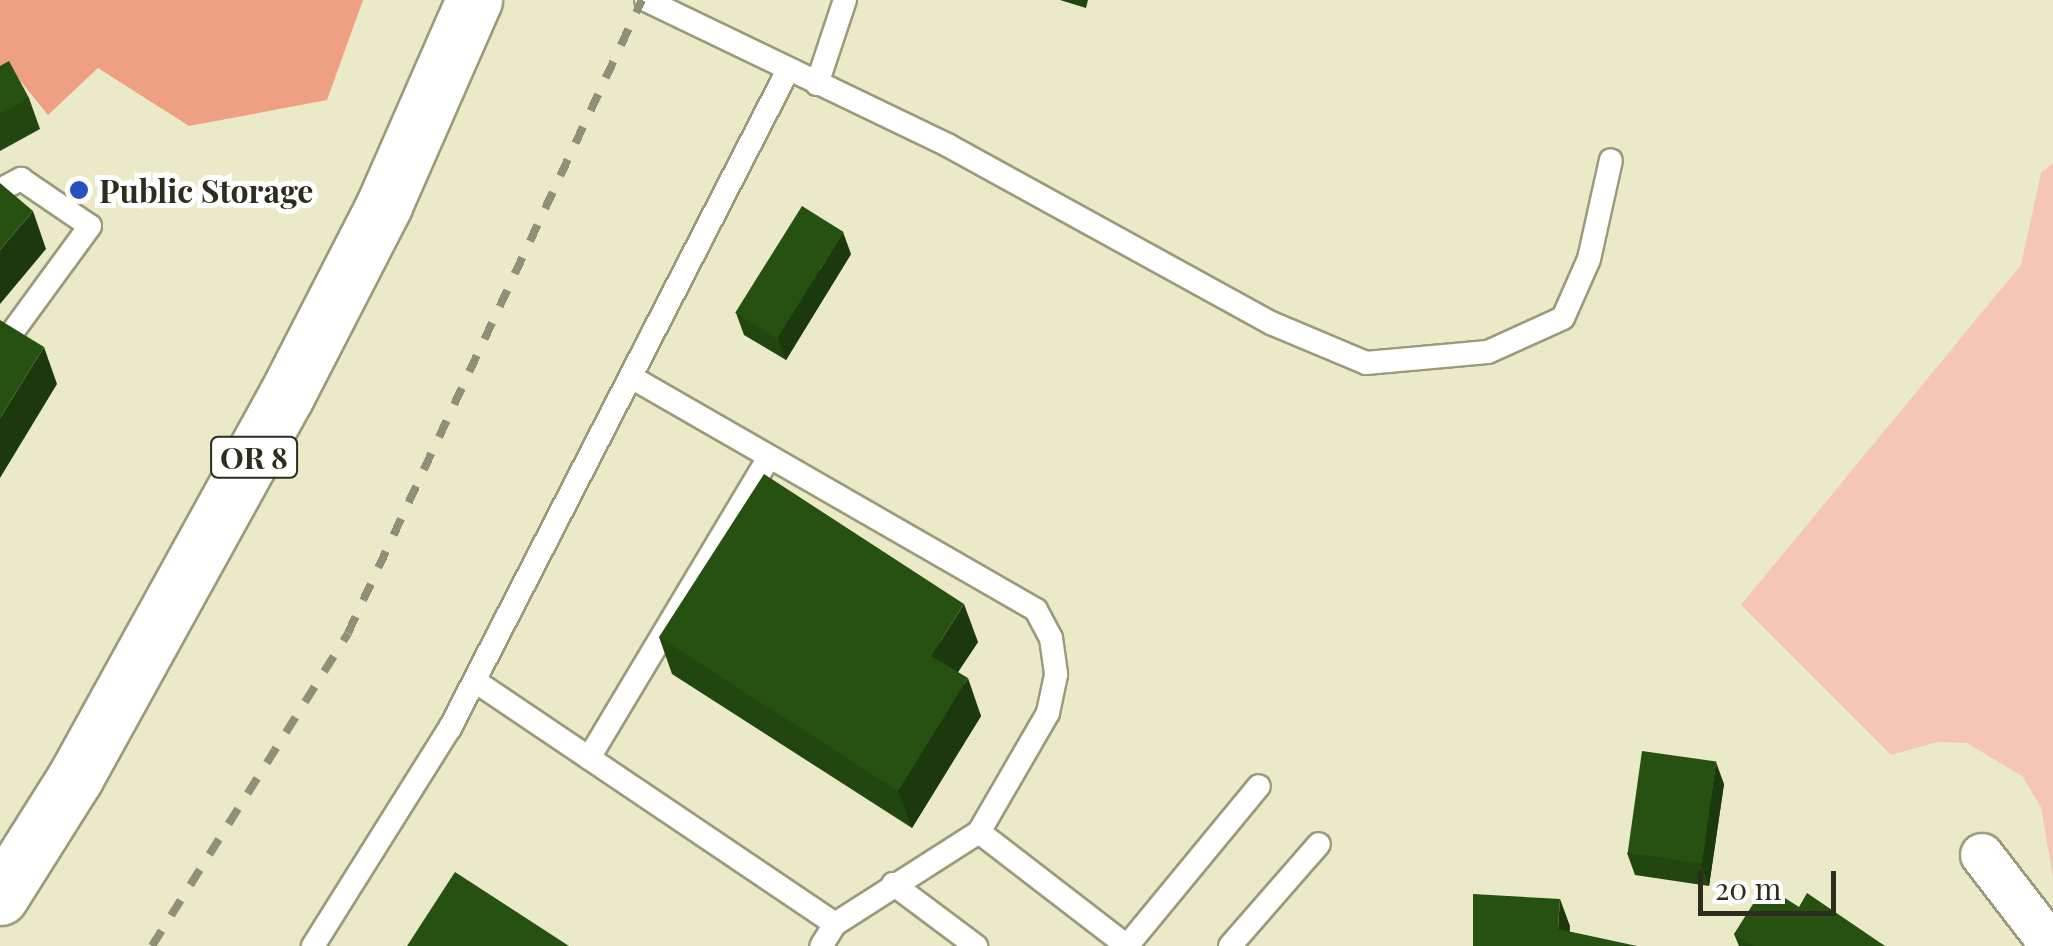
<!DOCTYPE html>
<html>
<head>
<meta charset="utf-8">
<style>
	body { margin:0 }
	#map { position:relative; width:2053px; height:946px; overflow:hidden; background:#eae9c8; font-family:"Playfair Display",serif }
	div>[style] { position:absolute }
	.green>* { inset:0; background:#f5c6b4 }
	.forest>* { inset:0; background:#ef9f82 }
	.roads { filter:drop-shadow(2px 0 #9b9a7b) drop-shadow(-2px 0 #9b9a7b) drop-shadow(0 2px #9b9a7b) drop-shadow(0 -2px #9b9a7b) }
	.lane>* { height:22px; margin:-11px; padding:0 11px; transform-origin:11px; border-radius:11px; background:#fff }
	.street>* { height:42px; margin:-21px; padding:0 21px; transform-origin:21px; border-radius:21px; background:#fff }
	.primary>* { height:55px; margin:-27.5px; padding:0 27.5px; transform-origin:27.5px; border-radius:27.5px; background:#fff }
	.rail>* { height:8px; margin-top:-4px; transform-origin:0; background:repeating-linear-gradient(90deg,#908f78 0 18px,transparent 0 36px) }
	.wall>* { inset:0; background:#22460f }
	.shaded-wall>* { inset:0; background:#1b390c }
	.building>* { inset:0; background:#275111; transform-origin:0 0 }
	.dots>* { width:28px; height:28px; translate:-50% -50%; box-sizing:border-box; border:5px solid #fff; border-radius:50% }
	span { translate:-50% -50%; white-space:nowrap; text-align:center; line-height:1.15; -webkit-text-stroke:10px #fff; paint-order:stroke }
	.shield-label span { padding:2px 8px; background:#fff; border:2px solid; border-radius:8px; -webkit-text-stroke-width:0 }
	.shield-label { font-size:30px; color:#2c2c1f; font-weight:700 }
	.poi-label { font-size:32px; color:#2c2c1f; font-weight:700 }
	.left { translate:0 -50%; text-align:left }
	.scale { position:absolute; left:1698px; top:871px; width:138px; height:45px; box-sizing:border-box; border:5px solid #2c2c1f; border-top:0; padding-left:12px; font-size:30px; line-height:35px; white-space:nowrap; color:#2c2c1f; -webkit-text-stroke:8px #fff; paint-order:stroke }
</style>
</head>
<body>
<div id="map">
	<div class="green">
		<div style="clip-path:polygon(2053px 163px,2053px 877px,2041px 807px,2022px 776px,1967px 743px,1937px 742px,1891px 755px,1741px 605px,2021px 265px,2041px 173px)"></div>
	</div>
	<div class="forest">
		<div style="clip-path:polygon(0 0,363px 0,327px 100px,189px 126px,98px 68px,48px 115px,9px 67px,0 72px)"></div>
	</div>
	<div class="roads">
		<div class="lane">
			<div style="left:646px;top:0;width:336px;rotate:25.7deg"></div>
			<div style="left:949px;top:146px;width:367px;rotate:28.8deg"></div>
			<div style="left:1271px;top:323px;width:103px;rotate:22.8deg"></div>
			<div style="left:1366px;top:363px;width:122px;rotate:-5.2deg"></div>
			<div style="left:1488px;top:352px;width:82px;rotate:-24.4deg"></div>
			<div style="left:1563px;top:318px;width:64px;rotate:-66.2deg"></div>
			<div style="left:1589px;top:259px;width:101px;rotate:-77.5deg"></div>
			<div style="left:817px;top:84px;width:89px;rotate:-71.6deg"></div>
			<div style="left:0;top:190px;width:24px;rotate:-28deg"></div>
			<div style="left:21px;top:179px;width:83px;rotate:34.3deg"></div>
			<div style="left:90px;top:226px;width:152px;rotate:126.2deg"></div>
			<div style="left:631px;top:377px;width:467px;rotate:29.9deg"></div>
			<div style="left:1036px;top:610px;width:32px;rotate:62deg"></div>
			<div style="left:1051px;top:638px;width:37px;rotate:82deg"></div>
			<div style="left:1056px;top:675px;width:39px;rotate:102deg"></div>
			<div style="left:1048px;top:713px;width:138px;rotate:120.1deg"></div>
			<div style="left:979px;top:832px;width:171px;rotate:147.4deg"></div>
			<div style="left:835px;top:924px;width:26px;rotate:122deg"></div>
			<div style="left:475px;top:681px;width:434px;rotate:34deg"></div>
			<div style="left:589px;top:758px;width:351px;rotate:-59.1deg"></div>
			<div style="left:979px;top:832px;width:187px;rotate:37.6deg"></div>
			<div style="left:893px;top:884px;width:104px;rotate:36.8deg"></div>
			<div style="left:313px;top:946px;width:257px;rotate:-57.9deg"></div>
			<div style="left:450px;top:728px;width:740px;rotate:-62.81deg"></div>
			<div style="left:1127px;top:946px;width:207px;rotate:-50.5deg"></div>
			<div style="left:1230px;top:946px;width:135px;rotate:-48.9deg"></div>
		</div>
		<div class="street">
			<div style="left:1982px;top:855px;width:115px;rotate:52.4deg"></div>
		</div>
		<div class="primary">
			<div style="left:0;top:897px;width:141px;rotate:-57.8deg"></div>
			<div style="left:75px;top:778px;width:436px;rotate:-61.1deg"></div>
			<div style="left:286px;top:396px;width:215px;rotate:-62.8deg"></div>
			<div style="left:384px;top:205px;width:224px;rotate:-66.3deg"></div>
		</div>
	</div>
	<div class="rail">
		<div style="left:152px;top:946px;width:369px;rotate:-57.9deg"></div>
		<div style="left:348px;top:633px;width:698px;rotate:-65.09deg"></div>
	</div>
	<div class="wall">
		<div style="clip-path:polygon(1060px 0,1088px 0,1086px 8px)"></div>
		<div style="clip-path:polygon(0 66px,29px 98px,40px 129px,0 151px)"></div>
		<div style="clip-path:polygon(851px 254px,786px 360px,744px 335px,736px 313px)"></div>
		<div style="clip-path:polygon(659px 637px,978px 642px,958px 672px,981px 716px,912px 828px,672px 674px)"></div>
		<div style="clip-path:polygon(1724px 784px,1709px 886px,1635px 875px,1627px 853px)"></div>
		<div style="clip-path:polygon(1799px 907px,1885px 946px,1739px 946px,1734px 934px)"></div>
	</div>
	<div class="shaded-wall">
		<div style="clip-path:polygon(33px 211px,46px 249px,0 304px,0 250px)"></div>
		<div style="clip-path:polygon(843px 232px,851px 254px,786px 360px,778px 338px)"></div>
		<div style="clip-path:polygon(44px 347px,57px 384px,0 478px,0 418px)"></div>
		<div style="clip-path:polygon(964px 604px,978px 642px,944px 693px,931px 656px)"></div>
		<div style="clip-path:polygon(968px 678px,981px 716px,912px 828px,898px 791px)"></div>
		<div style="clip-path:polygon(1716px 762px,1724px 784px,1709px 886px,1701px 864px)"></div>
		<div style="clip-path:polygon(1560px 899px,1570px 926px,1569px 946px,1558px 929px)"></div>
	</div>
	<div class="building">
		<div style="clip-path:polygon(9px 61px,29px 98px,0 114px,0 66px)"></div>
		<div style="clip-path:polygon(0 183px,33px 211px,0 250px)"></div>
		<div style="left:802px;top:206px;width:49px;height:126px;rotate:32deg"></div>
		<div style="clip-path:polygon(0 320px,44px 347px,0 418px)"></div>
		<div style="clip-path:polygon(764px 474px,964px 604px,931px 656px,968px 678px,898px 791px,659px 637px)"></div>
		<div style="left:1642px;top:751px;width:75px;height:103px;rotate:8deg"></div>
		<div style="clip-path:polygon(455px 872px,569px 946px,407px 946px)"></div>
		<div style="clip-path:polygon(1765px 885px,1799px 907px,1807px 893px,1885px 946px,1754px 946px,1734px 934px)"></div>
		<div style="clip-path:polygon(1473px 894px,1560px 899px,1558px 929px,1637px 946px,1473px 946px)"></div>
	</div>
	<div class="dots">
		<div style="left:79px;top:190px;background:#2950bf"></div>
	</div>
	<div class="shield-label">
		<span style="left:254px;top:457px">OR 8</span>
	</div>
	<div class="poi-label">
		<span class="left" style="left:99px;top:190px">Public Storage</span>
	</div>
	<div class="scale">20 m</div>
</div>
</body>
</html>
